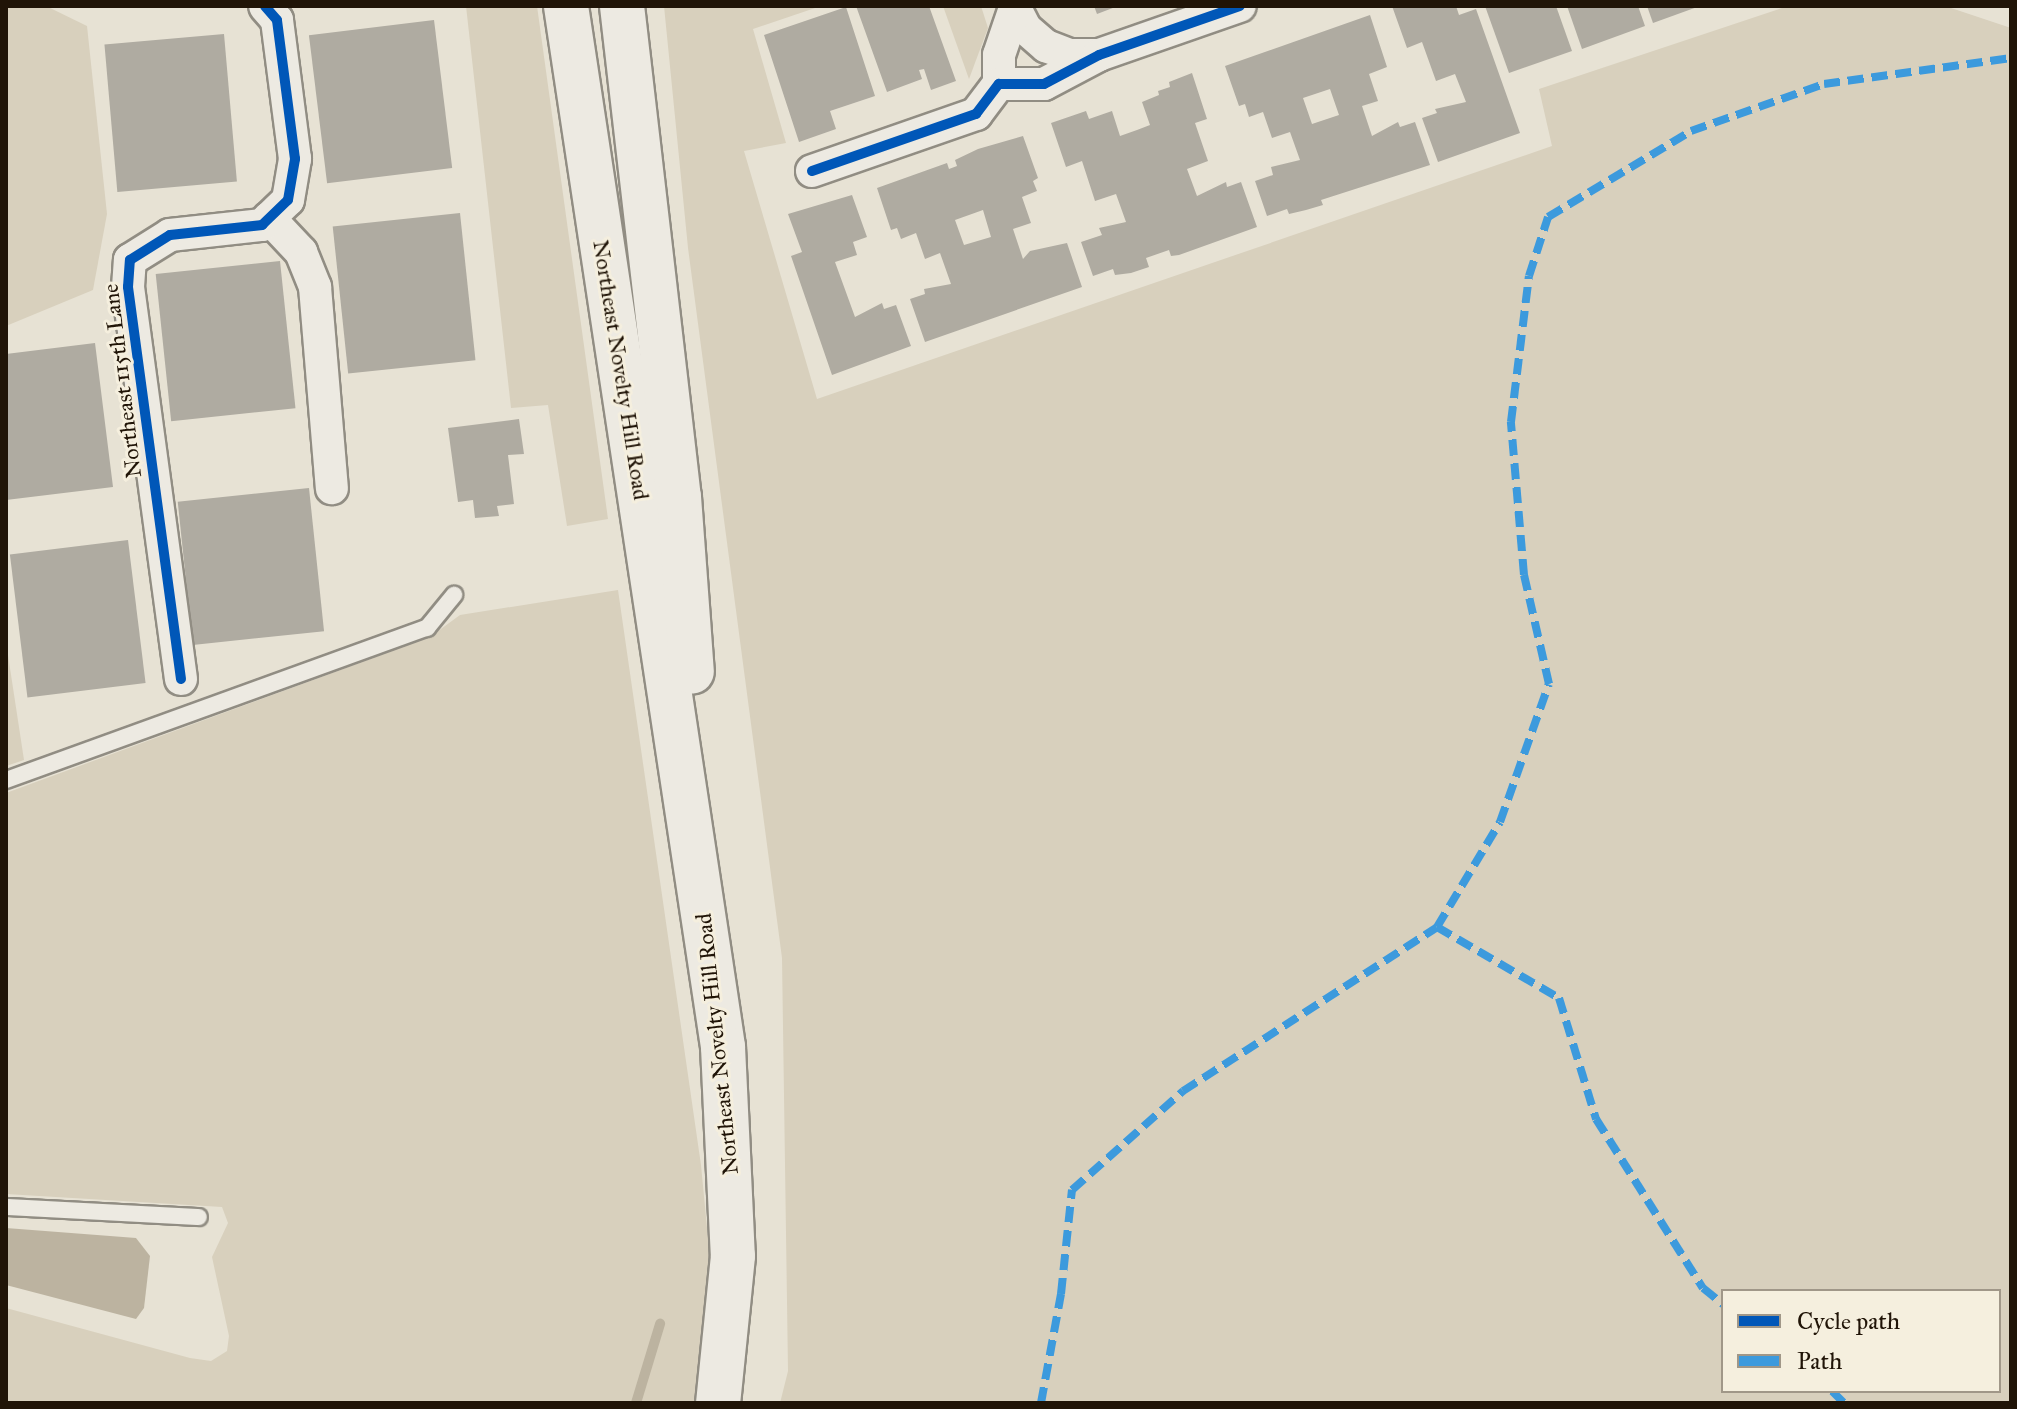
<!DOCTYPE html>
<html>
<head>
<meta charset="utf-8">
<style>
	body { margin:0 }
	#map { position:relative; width:2017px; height:1409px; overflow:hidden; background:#e7e2d4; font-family:"IM FELL Great Primer",serif }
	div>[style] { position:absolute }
	.green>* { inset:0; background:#d8d0bd }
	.water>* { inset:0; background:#bcb3a0 }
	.stream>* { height:10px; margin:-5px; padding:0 5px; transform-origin:5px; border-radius:5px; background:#bcb3a0 }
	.building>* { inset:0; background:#afaba1; transform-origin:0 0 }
	.roads { filter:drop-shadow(2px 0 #918d83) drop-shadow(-2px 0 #918d83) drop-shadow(0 2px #918d83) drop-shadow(0 -2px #918d83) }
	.lane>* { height:16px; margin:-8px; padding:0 8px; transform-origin:8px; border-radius:8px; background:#edeae2 }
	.street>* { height:32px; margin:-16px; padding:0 16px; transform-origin:16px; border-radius:16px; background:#edeae2 }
	.secondary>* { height:44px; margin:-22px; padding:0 22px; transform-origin:22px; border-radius:22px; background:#edeae2 }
	.quiet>* { height:8px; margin-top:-4px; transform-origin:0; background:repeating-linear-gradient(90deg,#3c9add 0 16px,transparent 0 24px) }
	.cycleway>* { height:10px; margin:-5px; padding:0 5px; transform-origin:5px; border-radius:5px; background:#0057b8 }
	span { translate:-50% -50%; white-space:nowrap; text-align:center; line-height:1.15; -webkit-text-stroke:6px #f5efde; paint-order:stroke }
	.street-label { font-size:22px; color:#201407 }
	.frame { position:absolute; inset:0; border:8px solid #201407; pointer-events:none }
	.legend { position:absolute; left:1721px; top:1289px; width:280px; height:104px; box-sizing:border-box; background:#f5efde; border:2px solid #a09788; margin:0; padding:10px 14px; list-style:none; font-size:24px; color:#201407 }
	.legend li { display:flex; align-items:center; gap:16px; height:40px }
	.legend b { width:40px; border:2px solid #a09788 }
</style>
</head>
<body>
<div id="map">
	<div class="green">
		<div style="clip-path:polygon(6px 6px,46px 6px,87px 26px,107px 214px,93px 290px,6px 326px)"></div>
		<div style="clip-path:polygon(466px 6px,537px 6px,608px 519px,567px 526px,548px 405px,511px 408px)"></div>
		<div style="clip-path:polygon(evenodd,664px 6px,821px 6px,753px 29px,786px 143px,744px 151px,817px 399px,1552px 146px,1539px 89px,1788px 6px,1945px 6px,2011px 28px,2011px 1403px,780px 1403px,788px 1371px,782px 958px,688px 248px,664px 6px,1999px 1291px,1999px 1391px,1723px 1391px,1723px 1291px,1999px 1291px)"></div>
		<div style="clip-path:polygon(943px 6px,981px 6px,988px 28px,969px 79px)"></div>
		<div style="clip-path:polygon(618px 590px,701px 1165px,712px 1280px,708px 1349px,695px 1403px,6px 1403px,6px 1308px,190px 1358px,211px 1361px,227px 1351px,229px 1336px,212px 1257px,228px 1223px,222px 1207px,6px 1194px,6px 793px,430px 637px,460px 615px)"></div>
		<div style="clip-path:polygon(6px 642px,24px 760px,6px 766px)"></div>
	</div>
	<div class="water">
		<div style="clip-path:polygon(6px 1228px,136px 1238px,150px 1256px,144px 1308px,136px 1319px,6px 1285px)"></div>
	</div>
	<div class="stream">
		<div style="left:636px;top:1403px;width:83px;rotate:-73.1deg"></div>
	</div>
	<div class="building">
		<div style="clip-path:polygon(856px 6px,929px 6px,956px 81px,931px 90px,924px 69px,919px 70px,922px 79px,887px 92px)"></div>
		<div style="clip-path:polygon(1094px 6px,1118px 6px,1097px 14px)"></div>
		<div style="clip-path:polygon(1392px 6px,1456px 6px,1459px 15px,1476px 9px,1520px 133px,1438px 162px,1422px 118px,1437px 113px,1435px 109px,1466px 102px,1455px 74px,1436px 81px,1422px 42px,1407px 48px)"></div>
		<div style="clip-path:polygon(1485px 6px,1556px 6px,1572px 51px,1509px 73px)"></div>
		<div style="clip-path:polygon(1567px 6px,1638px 6px,1645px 26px,1582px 49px)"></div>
		<div style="clip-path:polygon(1647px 6px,1700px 6px,1653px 23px)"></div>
		<div style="clip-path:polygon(846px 7px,875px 96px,830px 111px,836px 129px,799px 142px,764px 35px)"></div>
		<div style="clip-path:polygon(evenodd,1370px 15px,1387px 67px,1369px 74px,1378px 101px,1362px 106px,1372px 136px,1398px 122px,1400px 127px,1415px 122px,1430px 165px,1321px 200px,1323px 205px,1306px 210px,1289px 214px,1287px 209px,1267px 216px,1255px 181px,1273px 175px,1271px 167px,1300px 160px,1290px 132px,1272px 138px,1263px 112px,1249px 117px,1245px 104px,1239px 106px,1225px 66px,1370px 15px,1330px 89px,1339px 115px,1312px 124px,1303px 98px,1330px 89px)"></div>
		<div style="left:434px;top:20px;width:149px;height:126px;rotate:83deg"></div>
		<div style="left:224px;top:34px;width:148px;height:120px;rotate:85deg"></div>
		<div style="clip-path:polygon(1192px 73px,1207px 119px,1195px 123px,1208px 161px,1187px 169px,1197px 196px,1226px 182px,1227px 187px,1241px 182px,1257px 227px,1179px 255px,1171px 256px,1169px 250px,1146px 258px,1149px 267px,1131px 273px,1115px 275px,1113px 269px,1093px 276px,1081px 242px,1102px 235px,1099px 228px,1126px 222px,1116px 194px,1095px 201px,1082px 161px,1066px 167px,1051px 123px,1086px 111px,1089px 119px,1112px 111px,1120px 136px,1137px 130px,1150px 125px,1142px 102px,1159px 95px,1158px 91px,1170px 87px,1169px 82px)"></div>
		<div style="clip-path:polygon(evenodd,1023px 136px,1038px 178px,1033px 181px,1037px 191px,1022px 197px,1031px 223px,1013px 229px,1023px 259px,1030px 251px,1067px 243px,1082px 287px,925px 342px,910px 299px,925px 294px,924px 289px,951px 284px,940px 253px,925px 259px,916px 233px,901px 239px,897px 228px,891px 230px,877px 188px,947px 163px,949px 169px,957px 166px,955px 160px,978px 149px,1023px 136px,983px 210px,991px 237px,964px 245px,955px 220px,983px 210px)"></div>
		<div style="clip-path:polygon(852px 195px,867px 237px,853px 242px,857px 255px,835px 262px,855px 317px,882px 303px,884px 309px,896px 305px,911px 346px,832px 375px,791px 256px,802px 252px,788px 214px)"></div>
		<div style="left:460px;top:213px;width:148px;height:128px;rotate:84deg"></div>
		<div style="left:280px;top:261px;width:148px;height:125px;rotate:84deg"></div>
		<div style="clip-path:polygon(95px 343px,113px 487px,6px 500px,6px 354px)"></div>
		<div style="clip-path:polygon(519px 419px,524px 454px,508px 455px,514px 504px,497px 506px,499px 516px,475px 518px,473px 500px,458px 502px,448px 428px)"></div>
		<div style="left:309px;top:488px;width:144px;height:132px;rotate:84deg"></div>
		<div style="left:128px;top:540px;width:144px;height:119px;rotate:83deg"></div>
	</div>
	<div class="roads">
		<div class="lane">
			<div style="left:6px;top:780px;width:448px;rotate:-19.9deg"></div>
			<div style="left:427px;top:628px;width:43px;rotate:-50.7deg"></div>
			<div style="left:6px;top:1207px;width:193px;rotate:3deg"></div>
		</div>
		<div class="street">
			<div style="left:1014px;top:6px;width:25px;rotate:63deg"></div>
			<div style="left:1025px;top:28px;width:28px;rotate:41deg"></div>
			<div style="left:1046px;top:46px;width:25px;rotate:21deg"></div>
			<div style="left:1069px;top:55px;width:30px"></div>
			<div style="left:999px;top:84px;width:29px;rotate:-90deg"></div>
			<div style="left:999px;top:55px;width:50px;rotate:-71.2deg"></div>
			<div style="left:812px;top:171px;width:174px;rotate:-19.2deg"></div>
			<div style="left:976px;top:114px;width:38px;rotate:-53deg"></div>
			<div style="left:999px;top:84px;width:45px"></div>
			<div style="left:1044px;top:84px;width:62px;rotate:-27.8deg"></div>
			<div style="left:1099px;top:55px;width:149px;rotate:-19.2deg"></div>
			<div style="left:269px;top:218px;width:47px;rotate:46.7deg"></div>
			<div style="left:301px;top:252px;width:38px;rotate:68deg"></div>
			<div style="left:315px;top:287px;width:202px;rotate:85.2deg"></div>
			<div style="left:181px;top:679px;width:396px;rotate:-97.7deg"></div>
			<div style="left:128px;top:287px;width:27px;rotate:-86deg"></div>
			<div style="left:130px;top:260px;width:47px;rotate:-32deg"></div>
			<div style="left:170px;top:235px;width:93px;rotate:-6.2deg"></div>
			<div style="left:262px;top:225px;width:36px;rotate:-44deg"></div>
			<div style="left:288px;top:200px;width:42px;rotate:-80.3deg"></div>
			<div style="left:295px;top:159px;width:140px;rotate:-97.4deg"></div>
			<div style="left:277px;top:20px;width:18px;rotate:-131deg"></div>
		</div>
		<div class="secondary">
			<div style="left:566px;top:6px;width:1053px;rotate:81.42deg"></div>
			<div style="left:723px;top:1047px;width:209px;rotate:87.3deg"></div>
			<div style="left:733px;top:1256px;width:148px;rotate:95.8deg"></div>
			<div style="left:622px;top:6px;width:494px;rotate:83.4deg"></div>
			<div style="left:679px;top:497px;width:175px;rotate:85.8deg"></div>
		</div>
	</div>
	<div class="quiet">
		<div style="left:1437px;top:927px;width:141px;rotate:30.2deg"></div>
		<div style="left:1559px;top:998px;width:127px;rotate:73deg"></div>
		<div style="left:1596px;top:1119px;width:200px;rotate:57.7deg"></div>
		<div style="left:1703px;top:1288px;width:26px;rotate:39deg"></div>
		<div style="left:1832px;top:1391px;width:17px;rotate:45deg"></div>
		<div style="left:1041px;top:1403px;width:111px;rotate:-79.6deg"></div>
		<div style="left:1061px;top:1294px;width:105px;rotate:-84deg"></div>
		<div style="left:1072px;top:1190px;width:149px;rotate:-41.7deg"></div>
		<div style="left:1183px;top:1091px;width:302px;rotate:-32.8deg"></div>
		<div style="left:1437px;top:927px;width:122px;rotate:-59deg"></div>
		<div style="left:1500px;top:822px;width:146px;rotate:-70.5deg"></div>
		<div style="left:1549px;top:684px;width:112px;rotate:-102.9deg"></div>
		<div style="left:1524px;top:575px;width:154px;rotate:-94.9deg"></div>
		<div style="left:1511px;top:422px;width:147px;rotate:-83deg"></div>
		<div style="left:1529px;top:276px;width:62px;rotate:-72.1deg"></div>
		<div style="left:1548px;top:217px;width:167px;rotate:-31deg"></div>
		<div style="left:1691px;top:131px;width:141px;rotate:-19.5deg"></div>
		<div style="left:1824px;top:84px;width:189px;rotate:-7.9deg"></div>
	</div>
	<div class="cycleway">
		<div style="left:812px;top:171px;width:174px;rotate:-19.2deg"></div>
		<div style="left:976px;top:114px;width:38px;rotate:-53deg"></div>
		<div style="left:999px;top:84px;width:45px"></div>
		<div style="left:1044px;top:84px;width:62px;rotate:-27.8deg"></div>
		<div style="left:1099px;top:55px;width:149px;rotate:-19.2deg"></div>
		<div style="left:181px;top:679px;width:396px;rotate:-97.7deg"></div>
		<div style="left:128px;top:287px;width:27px;rotate:-86deg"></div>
		<div style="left:130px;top:260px;width:47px;rotate:-32deg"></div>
		<div style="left:170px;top:235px;width:93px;rotate:-6.2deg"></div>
		<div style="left:262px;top:225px;width:36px;rotate:-44deg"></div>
		<div style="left:288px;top:200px;width:42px;rotate:-80.3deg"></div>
		<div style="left:295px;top:159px;width:140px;rotate:-97.4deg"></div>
		<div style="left:277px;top:20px;width:18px;rotate:-131deg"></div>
	</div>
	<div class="street-label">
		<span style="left:621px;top:370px;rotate:81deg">Northeast Novelty Hill Road</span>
		<span style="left:122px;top:381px;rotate:-97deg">Northeast 115th Lane</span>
		<span style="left:717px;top:1044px;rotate:-96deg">Northeast Novelty Hill Road</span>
	</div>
	<div class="frame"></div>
	<ul class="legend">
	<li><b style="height:10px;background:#0057b8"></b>Cycle path</li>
	<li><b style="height:10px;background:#3c9add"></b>Path</li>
	</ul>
</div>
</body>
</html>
